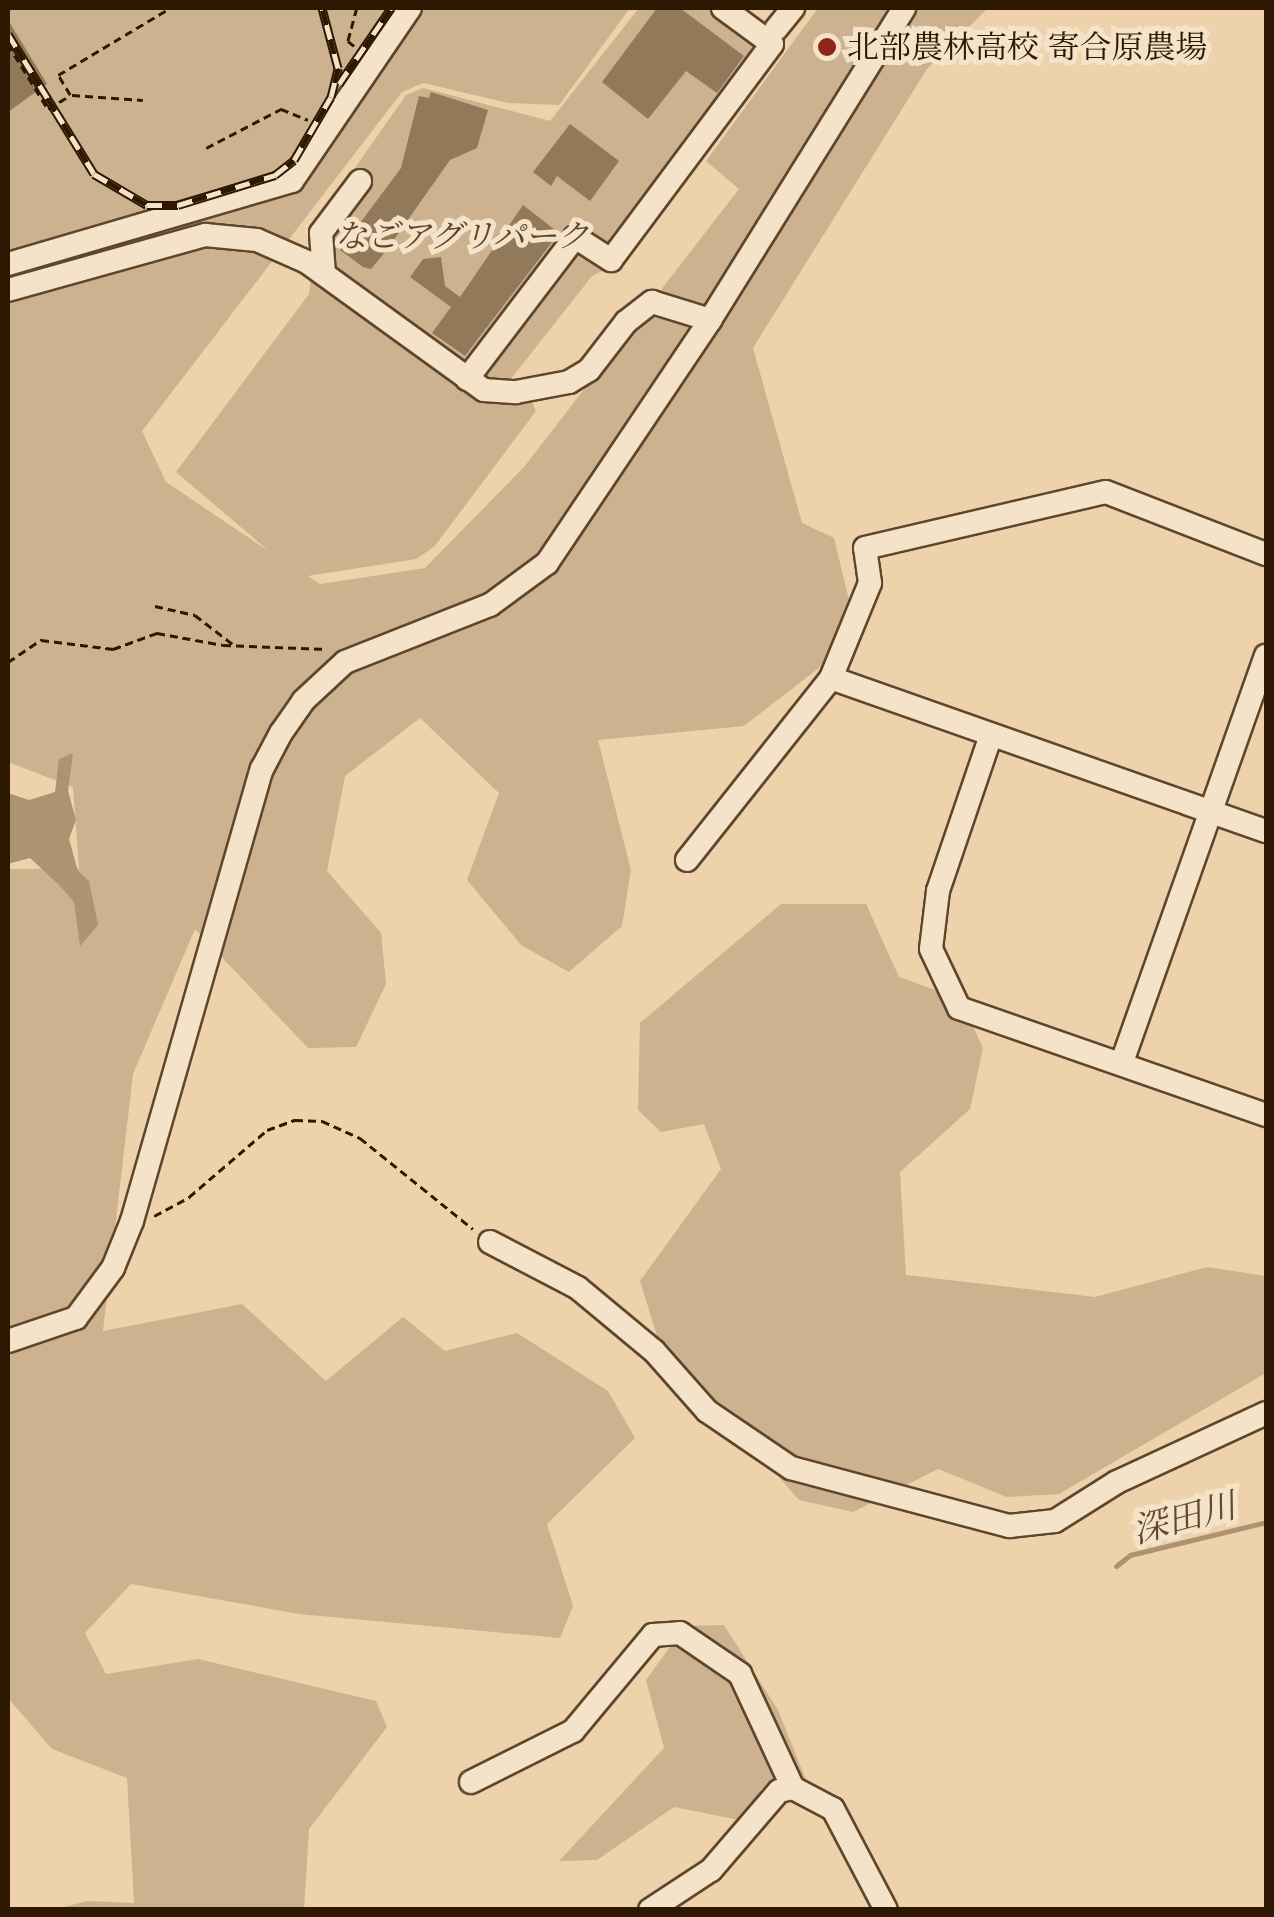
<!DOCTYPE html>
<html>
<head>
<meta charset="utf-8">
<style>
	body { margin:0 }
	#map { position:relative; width:1274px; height:1917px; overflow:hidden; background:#eed2ac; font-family:"Libre Caslon Text","Noto Serif JP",serif }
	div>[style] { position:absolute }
	.green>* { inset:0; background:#cdb28f }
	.water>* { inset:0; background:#ad9372 }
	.stream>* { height:5px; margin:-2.5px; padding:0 2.5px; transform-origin:2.5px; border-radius:2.5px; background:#ad9372 }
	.building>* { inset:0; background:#92795a }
	.path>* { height:2.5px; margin-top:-1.25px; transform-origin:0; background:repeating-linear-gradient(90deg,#2e1802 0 8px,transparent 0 13px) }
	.roads { filter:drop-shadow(2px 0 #5e462c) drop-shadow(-2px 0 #5e462c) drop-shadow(0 2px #5e462c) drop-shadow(0 -2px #5e462c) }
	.minor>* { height:22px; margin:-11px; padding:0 11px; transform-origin:11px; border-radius:11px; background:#f4e2c9 }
	.rail>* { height:9px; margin-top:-4.5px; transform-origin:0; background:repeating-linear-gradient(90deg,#f4e2c9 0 15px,#2e1802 0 30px); box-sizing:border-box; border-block:2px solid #2e1802 }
	.dots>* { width:28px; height:28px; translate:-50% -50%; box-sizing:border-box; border:5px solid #f4e2c9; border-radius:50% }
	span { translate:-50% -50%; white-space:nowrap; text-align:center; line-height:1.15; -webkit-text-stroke:10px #f4e2c9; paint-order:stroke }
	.poi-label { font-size:32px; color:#2e1802 }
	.left { translate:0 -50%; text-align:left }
	.park-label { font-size:32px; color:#5e462c; font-style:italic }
	.water-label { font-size:35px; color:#61492f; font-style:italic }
	.frame { position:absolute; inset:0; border:10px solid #2e1802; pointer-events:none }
</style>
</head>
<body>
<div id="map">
	<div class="green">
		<div style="clip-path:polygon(8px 8px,630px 8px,559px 105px,508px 103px,423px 83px,402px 92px,142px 431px,166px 482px,270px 552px,176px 472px,309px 294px,317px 222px,406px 95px,423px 88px,550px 121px,639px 8px,730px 8px,779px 44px,613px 265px,592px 276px,510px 380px,521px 380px,536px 411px,434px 547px,416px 559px,308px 576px,320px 584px,425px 568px,524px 467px,739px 189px,706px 161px,818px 8px,988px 8px,927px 69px,753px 348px,802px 523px,834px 538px,849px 600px,833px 657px,744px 726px,598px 740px,631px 870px,622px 926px,569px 972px,521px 945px,467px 880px,499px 793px,420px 718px,345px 776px,327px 871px,381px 933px,386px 984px,356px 1047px,308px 1048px,195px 929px,133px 1074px,103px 1331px,242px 1304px,326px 1381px,403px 1317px,445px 1351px,517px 1333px,608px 1391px,635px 1438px,547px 1524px,573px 1606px,560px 1638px,299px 1614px,131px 1584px,85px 1633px,106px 1674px,198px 1659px,376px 1701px,387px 1727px,309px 1829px,304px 1909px,56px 1909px,87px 1901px,134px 1903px,127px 1778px,52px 1749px,8px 1698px,8px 869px,79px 869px,73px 787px,8px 762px)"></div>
		<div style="clip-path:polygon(781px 904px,866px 904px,899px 977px,960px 999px,983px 1048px,970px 1109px,900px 1172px,906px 1275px,1095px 1297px,1207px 1267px,1266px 1276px,1266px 1373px,1059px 1494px,1007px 1497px,938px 1469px,853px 1512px,799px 1500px,658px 1339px,640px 1281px,721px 1169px,704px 1124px,661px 1132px,638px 1110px,640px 1023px)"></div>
		<div style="clip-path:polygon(724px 1625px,778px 1710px,821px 1817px,762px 1788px,744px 1821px,674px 1807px,597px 1860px,559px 1861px,664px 1748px,646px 1680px,685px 1626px)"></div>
	</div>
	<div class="water">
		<div style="clip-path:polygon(73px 753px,68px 791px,76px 820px,69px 839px,78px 871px,89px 881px,98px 925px,80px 946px,74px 902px,59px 885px,30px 858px,8px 864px,8px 793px,29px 800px,55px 792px,59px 759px)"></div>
	</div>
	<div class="stream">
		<div style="left:1116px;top:1566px;width:18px;rotate:-38deg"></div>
		<div style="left:1130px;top:1555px;width:140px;rotate:-13.6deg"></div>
	</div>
	<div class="building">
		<div style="clip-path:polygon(657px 8px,680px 8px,744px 56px,717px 93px,686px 71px,648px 119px,602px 82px)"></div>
		<div style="clip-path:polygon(8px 20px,47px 84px,8px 112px)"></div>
		<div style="clip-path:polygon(431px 92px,488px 110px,477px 148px,450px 160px,386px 251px,371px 269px,363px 267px,340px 250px,401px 168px,419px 96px,429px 98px)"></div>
		<div style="clip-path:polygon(570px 124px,619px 161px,590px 201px,557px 176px,551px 186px,533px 172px)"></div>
		<div style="clip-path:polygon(523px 205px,559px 233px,465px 356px,432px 333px,451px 307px,410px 277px,423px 259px,441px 257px,445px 286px,460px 297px)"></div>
	</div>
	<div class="path">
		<div style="left:357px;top:8px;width:34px;rotate:105deg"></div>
		<div style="left:348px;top:41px;width:13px;rotate:39deg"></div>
		<div style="left:8px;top:44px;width:76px;rotate:58.4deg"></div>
		<div style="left:48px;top:109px;width:26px;rotate:-32deg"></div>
		<div style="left:70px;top:95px;width:23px;rotate:-121deg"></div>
		<div style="left:58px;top:75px;width:131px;rotate:-30.9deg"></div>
		<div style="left:72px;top:95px;width:71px;rotate:4deg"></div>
		<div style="left:206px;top:148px;width:85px;rotate:-27.5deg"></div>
		<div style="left:281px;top:109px;width:29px;rotate:22deg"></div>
		<div style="left:155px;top:606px;width:41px;rotate:12.7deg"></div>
		<div style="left:195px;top:615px;width:49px;rotate:37.6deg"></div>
		<div style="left:8px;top:662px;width:40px;rotate:-34deg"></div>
		<div style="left:41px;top:640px;width:73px;rotate:7.1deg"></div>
		<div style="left:113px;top:649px;width:47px;rotate:-20deg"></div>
		<div style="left:157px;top:633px;width:67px;rotate:10.3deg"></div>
		<div style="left:223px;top:645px;width:104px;rotate:2.2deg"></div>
		<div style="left:154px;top:1216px;width:40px;rotate:-28deg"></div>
		<div style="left:189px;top:1197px;width:103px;rotate:-40.7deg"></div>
		<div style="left:267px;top:1130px;width:30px;rotate:-20deg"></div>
		<div style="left:295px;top:1120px;width:27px;rotate:2deg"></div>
		<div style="left:322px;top:1121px;width:42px;rotate:24.1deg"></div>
		<div style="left:360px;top:1138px;width:145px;rotate:38.8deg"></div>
	</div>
	<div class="roads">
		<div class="minor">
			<div style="left:776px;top:29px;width:27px;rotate:-51deg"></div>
			<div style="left:8px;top:264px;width:296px;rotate:-16.3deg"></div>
			<div style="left:292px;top:181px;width:209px;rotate:-55.7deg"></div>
			<div style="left:324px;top:274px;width:41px;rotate:-94.2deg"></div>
			<div style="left:321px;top:233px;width:65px;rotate:-53.1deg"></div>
			<div style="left:8px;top:290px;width:205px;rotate:-15.6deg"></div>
			<div style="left:205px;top:235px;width:52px;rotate:5.5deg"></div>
			<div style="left:257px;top:240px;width:55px;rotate:23.7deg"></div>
			<div style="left:307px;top:262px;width:218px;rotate:35.9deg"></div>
			<div style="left:484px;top:390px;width:32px;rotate:4deg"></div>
			<div style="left:516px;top:392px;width:54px;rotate:-10.7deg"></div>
			<div style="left:569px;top:382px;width:23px;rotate:-31deg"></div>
			<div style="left:589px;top:370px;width:61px;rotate:-52.4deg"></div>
			<div style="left:626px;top:322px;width:33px;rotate:-38deg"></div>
			<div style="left:652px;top:302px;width:61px;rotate:17.2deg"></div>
			<div style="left:467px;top:379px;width:178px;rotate:-52.7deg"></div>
			<div style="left:575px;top:237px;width:43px;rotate:32.6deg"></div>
			<div style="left:611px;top:260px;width:269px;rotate:-53.3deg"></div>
			<div style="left:772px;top:44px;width:61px;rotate:-143.7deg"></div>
			<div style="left:831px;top:678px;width:461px;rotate:19.4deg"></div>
			<div style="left:991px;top:735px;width:165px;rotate:108.8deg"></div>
			<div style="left:938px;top:891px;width:58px;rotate:96.9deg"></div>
			<div style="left:931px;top:949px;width:65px;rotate:64.6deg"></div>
			<div style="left:959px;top:1008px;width:325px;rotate:19.2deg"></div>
			<div style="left:687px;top:860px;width:232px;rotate:-51.6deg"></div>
			<div style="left:831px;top:678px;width:103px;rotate:-67.7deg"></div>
			<div style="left:870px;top:583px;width:35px;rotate:-98deg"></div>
			<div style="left:865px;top:548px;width:247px;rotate:-13.1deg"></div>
			<div style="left:1106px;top:492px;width:172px;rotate:21.2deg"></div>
			<div style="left:1122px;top:1062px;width:431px;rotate:-70.5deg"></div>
			<div style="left:490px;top:1242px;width:99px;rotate:27.6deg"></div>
			<div style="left:578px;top:1288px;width:99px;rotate:39.7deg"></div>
			<div style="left:654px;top:1351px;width:80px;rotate:48.5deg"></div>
			<div style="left:707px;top:1411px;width:102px;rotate:34.2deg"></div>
			<div style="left:791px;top:1468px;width:226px;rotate:14.9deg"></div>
			<div style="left:1009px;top:1526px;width:46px;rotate:-6.2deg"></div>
			<div style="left:1055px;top:1521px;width:73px;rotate:-32.2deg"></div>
			<div style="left:1117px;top:1482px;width:164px;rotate:-24.8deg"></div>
			<div style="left:8px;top:1341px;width:72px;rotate:-18.7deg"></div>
			<div style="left:76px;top:1318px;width:62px;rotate:-53.5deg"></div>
			<div style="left:113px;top:1268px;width:51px;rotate:-68deg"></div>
			<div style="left:132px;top:1221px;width:470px;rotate:-74deg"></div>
			<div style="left:262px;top:769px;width:41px;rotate:-62.2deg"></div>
			<div style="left:281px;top:733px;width:39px;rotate:-55deg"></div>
			<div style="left:303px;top:701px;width:57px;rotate:-42.9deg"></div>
			<div style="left:345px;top:662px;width:156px;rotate:-21.5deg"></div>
			<div style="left:490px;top:605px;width:71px;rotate:-36.4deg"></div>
			<div style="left:547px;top:563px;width:293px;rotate:-56.1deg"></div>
			<div style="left:710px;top:320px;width:367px;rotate:-58.1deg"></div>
			<div style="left:471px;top:1782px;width:114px;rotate:-26.6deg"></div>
			<div style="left:573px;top:1731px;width:125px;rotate:-50.2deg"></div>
			<div style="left:653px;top:1635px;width:27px;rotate:-4deg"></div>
			<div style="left:680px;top:1633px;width:73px;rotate:34.3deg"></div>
			<div style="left:740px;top:1674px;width:126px;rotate:65.1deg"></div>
			<div style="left:650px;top:1910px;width:73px;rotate:-33.3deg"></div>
			<div style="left:711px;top:1870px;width:104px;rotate:-49.3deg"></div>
			<div style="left:779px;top:1791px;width:14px;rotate:-12deg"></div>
			<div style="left:793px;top:1788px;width:45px;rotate:27.7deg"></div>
			<div style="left:833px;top:1809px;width:114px;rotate:62.3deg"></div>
		</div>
	</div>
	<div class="rail">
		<div style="left:8px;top:34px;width:164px;rotate:58.4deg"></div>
		<div style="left:94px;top:174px;width:61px;rotate:30.3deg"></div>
		<div style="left:147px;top:205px;width:31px"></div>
		<div style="left:178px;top:205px;width:102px;rotate:-17.2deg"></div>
		<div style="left:275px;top:175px;width:24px;rotate:-38deg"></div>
		<div style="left:294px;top:160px;width:73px;rotate:-59.6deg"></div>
		<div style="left:331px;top:97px;width:30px;rotate:-76deg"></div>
		<div style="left:338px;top:68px;width:62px;rotate:-104.9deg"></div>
		<div style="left:339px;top:84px;width:92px;rotate:-55.6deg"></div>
	</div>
	<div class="dots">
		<div style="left:827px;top:47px;background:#8f2418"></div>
	</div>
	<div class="poi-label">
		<span class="left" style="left:847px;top:47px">北部農林高校 寄合原農場</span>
	</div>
	<div class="park-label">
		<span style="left:462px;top:236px">なごアグリパーク</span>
	</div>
	<div class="water-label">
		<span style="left:1184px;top:1518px;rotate:-15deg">深田川</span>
	</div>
	<div class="frame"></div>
</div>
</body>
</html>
